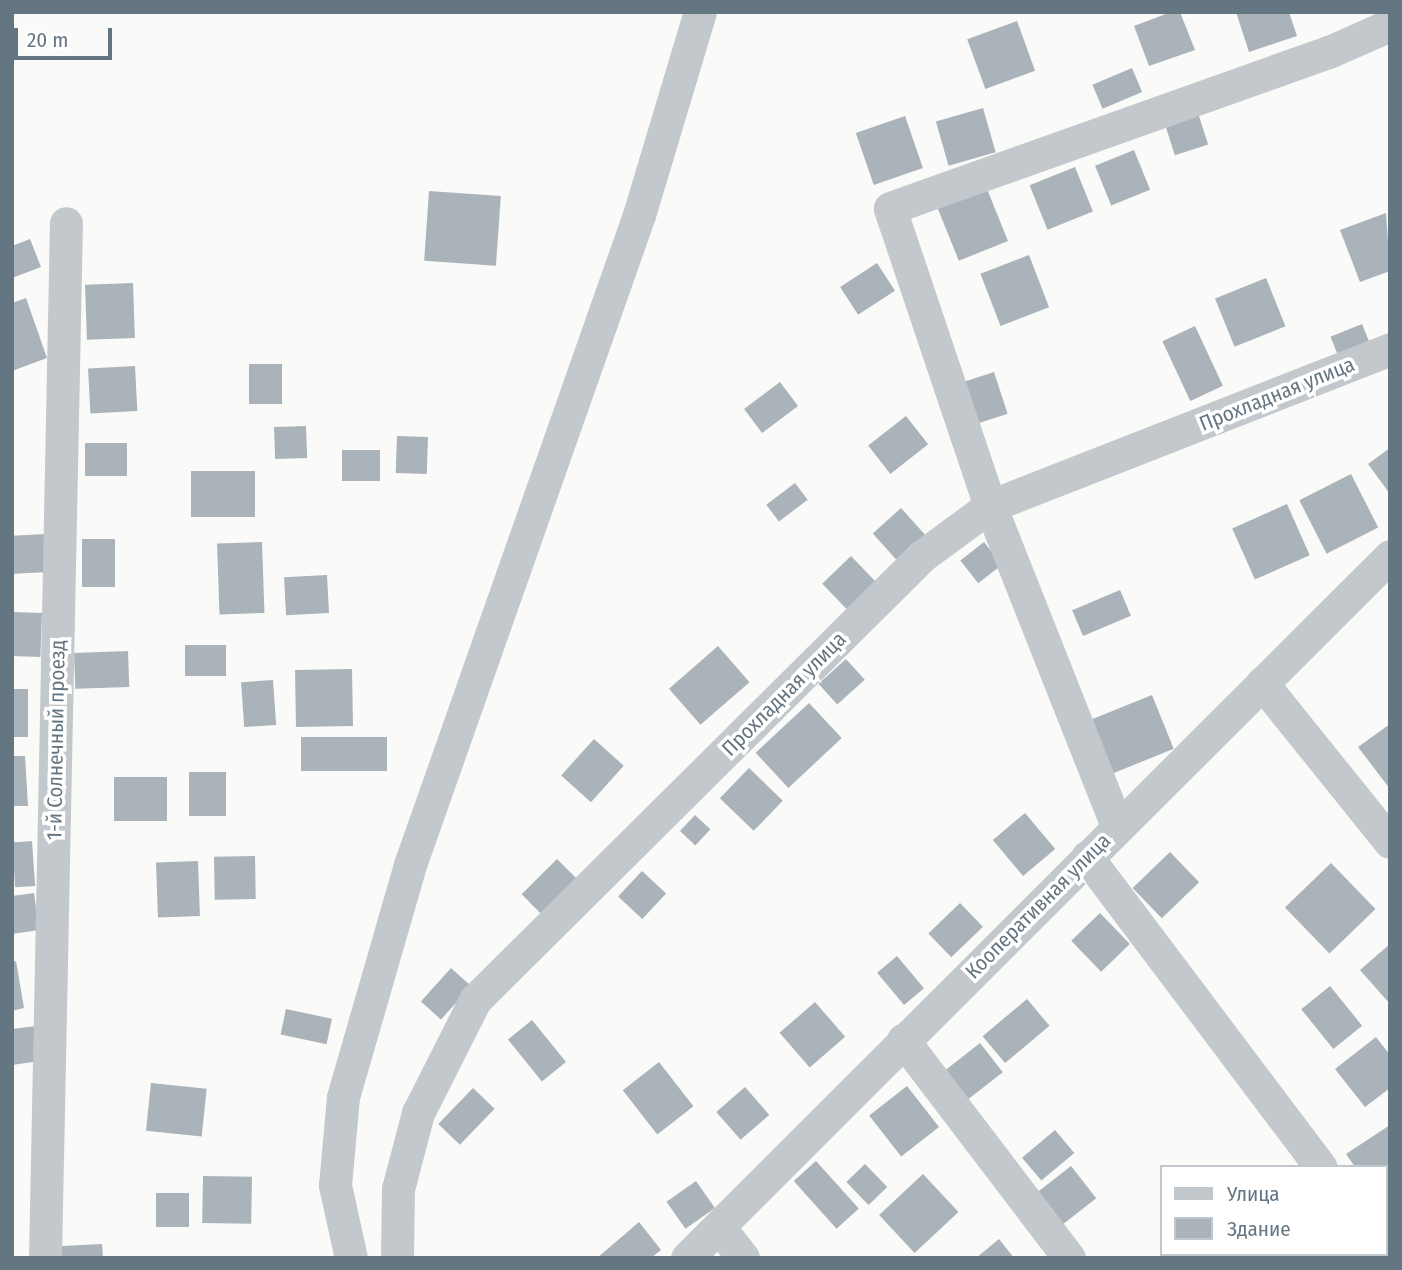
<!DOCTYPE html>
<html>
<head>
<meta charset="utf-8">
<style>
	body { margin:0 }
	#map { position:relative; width:1402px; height:1270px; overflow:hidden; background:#fafaf8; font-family:"Fira Sans Condensed",sans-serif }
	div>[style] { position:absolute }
	.building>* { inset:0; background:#aab3b9; transform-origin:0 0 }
	.minor>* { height:33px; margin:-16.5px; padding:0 16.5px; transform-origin:16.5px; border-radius:16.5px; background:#c3c8cc }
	span { translate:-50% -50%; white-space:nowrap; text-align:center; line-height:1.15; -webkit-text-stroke:7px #fff; paint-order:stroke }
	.street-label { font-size:21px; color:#657683 }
	.frame { position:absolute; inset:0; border:14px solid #657683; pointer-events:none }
	.legend { position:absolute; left:1160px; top:1165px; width:228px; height:91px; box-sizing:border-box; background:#fff; border:2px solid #c1c8cd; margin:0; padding:9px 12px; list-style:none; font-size:21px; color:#657683 }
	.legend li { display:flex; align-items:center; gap:14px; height:35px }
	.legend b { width:35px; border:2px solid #c1c8cd }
	.scale { position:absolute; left:14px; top:28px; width:98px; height:32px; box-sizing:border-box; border:4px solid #657683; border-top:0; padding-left:9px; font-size:21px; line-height:24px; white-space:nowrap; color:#657683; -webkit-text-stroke:5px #fff; paint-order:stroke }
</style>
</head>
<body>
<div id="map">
	<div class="building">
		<div style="clip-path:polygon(1171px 12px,1180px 12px,1195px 50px,1149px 66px,1134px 26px)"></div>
		<div style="clip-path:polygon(1236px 12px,1289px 12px,1297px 36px,1249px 52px)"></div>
		<div style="left:1017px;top:21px;width:53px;height:53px;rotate:70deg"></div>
		<div style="left:1132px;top:68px;width:26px;height:43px;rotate:67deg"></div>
		<div style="left:983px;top:108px;width:46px;height:49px;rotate:74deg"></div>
		<div style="left:1198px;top:113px;width:33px;height:35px;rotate:72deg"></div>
		<div style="left:905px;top:116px;width:55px;height:52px;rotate:71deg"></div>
		<div style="left:1134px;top:150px;width:43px;height:42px;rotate:68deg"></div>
		<div style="left:1075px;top:167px;width:48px;height:49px;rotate:68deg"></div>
		<div style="left:987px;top:189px;width:56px;height:53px;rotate:68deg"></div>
		<div style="left:429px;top:191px;width:72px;height:70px;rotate:4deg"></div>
		<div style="clip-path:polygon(1386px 213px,1390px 271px,1360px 282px,1340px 230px)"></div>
		<div style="clip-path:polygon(30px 239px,41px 267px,12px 278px,12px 246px)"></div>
		<div style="left:1029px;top:255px;width:56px;height:52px;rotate:69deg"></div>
		<div style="left:877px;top:263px;width:33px;height:44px;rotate:57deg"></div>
		<div style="left:1266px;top:278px;width:52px;height:55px;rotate:68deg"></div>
		<div style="left:133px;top:283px;width:55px;height:48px;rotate:88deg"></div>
		<div style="clip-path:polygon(26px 298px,47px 358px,12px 371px,12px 303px)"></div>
		<div style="left:1362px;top:324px;width:24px;height:34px;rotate:68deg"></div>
		<div style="left:1195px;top:326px;width:66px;height:36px;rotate:65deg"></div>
		<div style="left:249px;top:364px;width:33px;height:40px"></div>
		<div style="left:135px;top:366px;width:45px;height:47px;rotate:87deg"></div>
		<div style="left:994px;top:372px;width:44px;height:34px;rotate:72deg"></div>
		<div style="left:780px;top:382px;width:30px;height:45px;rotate:53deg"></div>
		<div style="left:906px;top:416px;width:36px;height:48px;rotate:52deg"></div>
		<div style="left:306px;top:426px;width:32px;height:32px;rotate:88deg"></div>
		<div style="left:397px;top:436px;width:31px;height:37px;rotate:2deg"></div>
		<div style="left:85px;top:443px;width:42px;height:33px"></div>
		<div style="clip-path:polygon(1390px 448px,1390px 494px,1368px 464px)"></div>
		<div style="left:342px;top:450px;width:38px;height:31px"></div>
		<div style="left:255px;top:471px;width:46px;height:64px;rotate:90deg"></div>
		<div style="left:1351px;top:474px;width:60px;height:58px;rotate:63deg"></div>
		<div style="left:795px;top:483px;width:21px;height:36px;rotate:53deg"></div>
		<div style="left:1287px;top:504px;width:56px;height:60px;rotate:66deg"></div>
		<div style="left:901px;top:508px;width:39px;height:38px;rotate:48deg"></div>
		<div style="left:47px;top:534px;width:38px;height:35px;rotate:87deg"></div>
		<div style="left:82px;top:539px;width:33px;height:48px"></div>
		<div style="left:262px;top:542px;width:71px;height:45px;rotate:88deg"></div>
		<div style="left:984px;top:542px;width:29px;height:30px;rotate:52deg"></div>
		<div style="left:851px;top:556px;width:36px;height:40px;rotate:46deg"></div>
		<div style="left:327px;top:575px;width:38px;height:43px;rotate:87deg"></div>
		<div style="left:1120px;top:590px;width:28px;height:52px;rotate:67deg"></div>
		<div style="left:12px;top:612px;width:30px;height:44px;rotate:2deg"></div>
		<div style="left:226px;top:645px;width:31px;height:41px;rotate:90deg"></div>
		<div style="left:718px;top:646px;width:48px;height:65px;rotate:49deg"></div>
		<div style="left:128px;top:651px;width:36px;height:54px;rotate:88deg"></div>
		<div style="left:846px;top:659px;width:28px;height:37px;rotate:48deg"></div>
		<div style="left:352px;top:669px;width:57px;height:57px;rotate:89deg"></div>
		<div style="left:273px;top:680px;width:45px;height:32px;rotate:86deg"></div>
		<div style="left:12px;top:689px;width:16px;height:48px"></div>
		<div style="left:1152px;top:695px;width:58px;height:66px;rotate:68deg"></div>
		<div style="left:809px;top:703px;width:48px;height:73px;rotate:47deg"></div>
		<div style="clip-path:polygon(1390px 724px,1390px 789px,1358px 747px)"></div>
		<div style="left:387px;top:737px;width:34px;height:86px;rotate:90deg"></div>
		<div style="left:594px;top:739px;width:40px;height:49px;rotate:42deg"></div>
		<div style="clip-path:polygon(12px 756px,25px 756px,28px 806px,12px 806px)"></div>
		<div style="left:749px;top:768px;width:47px;height:42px;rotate:44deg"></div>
		<div style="left:189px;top:772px;width:37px;height:44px"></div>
		<div style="left:114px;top:777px;width:53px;height:44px"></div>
		<div style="left:1025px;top:813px;width:47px;height:42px;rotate:50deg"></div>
		<div style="left:695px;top:815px;width:21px;height:22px;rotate:43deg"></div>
		<div style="left:32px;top:841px;width:45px;height:20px;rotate:86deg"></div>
		<div style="left:1170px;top:852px;width:42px;height:52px;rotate:46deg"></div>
		<div style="left:255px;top:856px;width:43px;height:41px;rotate:89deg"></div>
		<div style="left:557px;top:859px;width:33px;height:50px;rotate:45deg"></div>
		<div style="left:198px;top:861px;width:55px;height:42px;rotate:88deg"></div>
		<div style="left:1331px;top:863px;width:64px;height:64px;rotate:46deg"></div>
		<div style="left:642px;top:871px;width:33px;height:35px;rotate:43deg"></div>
		<div style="clip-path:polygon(34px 893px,39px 930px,12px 934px,12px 896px)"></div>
		<div style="left:960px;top:903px;width:33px;height:44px;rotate:46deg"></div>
		<div style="left:1100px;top:913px;width:43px;height:40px;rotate:46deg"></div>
		<div style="clip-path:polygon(1390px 944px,1390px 1004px,1360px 970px)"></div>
		<div style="left:897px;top:956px;width:42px;height:26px;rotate:50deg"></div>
		<div style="clip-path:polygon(16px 961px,24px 1008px,12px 1011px,12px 962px)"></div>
		<div style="left:451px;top:968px;width:27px;height:45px;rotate:42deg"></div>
		<div style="left:1330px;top:986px;width:51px;height:37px;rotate:51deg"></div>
		<div style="left:1027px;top:999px;width:35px;height:58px;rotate:50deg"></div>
		<div style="left:815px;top:1002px;width:46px;height:47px;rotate:49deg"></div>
		<div style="left:286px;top:1009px;width:47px;height:26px;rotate:12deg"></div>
		<div style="left:532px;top:1020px;width:54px;height:31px;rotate:51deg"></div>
		<div style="clip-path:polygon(36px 1026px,40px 1061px,12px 1065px,12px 1029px)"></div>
		<div style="clip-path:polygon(1376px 1037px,1390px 1055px,1390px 1088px,1365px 1107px,1335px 1069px)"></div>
		<div style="left:980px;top:1043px;width:37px;height:53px;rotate:52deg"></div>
		<div style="left:659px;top:1062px;width:56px;height:46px;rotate:52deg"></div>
		<div style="left:151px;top:1083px;width:56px;height:48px;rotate:6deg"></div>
		<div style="left:907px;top:1086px;width:52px;height:48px;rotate:52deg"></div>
		<div style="left:745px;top:1087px;width:37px;height:38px;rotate:49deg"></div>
		<div style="left:473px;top:1088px;width:30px;height:50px;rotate:44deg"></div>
		<div style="clip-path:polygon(1390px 1125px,1390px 1187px,1386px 1190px,1386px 1167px,1355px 1167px,1346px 1154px)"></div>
		<div style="left:1055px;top:1130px;width:30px;height:43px;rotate:50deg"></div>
		<div style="left:816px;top:1161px;width:64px;height:30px;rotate:48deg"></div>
		<div style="left:865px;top:1164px;width:32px;height:26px;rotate:46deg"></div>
		<div style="left:1071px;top:1166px;width:41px;height:43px;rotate:52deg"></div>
		<div style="left:923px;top:1174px;width:52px;height:60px;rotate:47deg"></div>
		<div style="left:203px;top:1176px;width:49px;height:47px;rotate:1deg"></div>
		<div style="left:696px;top:1181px;width:33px;height:36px;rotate:55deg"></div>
		<div style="left:189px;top:1193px;width:34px;height:33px;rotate:90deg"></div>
		<div style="clip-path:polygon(639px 1222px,661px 1250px,651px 1258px,597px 1258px)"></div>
		<div style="clip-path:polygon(999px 1239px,1014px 1258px,976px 1258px)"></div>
		<div style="clip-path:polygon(102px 1244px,103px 1258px,62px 1258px,62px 1246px)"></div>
		<div style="clip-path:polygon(1236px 1254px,1295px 1254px,1290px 1258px)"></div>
	</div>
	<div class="minor">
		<div style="left:1262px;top:683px;width:204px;rotate:51.2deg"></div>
		<div style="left:1117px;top:826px;width:344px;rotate:-111.6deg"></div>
		<div style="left:990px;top:506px;width:314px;rotate:-108.6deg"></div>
		<div style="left:890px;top:208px;width:466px;rotate:-19.6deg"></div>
		<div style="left:1329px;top:52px;width:67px;rotate:-23.9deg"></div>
		<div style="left:1087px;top:857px;width:388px;rotate:53deg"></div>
		<div style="left:903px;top:1040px;width:274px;rotate:52.7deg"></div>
		<div style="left:719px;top:1227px;width:39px;rotate:52deg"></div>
		<div style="left:1386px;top:1253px;width:6px;rotate:45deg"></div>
		<div style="left:45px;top:1258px;width:1035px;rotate:-88.84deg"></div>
		<div style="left:351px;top:1258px;width:75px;rotate:-102.4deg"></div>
		<div style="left:335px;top:1185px;width:88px;rotate:-84.8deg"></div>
		<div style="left:343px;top:1097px;width:245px;rotate:-73.9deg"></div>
		<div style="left:411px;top:862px;width:686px;rotate:-70.59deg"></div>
		<div style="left:639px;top:215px;width:212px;rotate:-73.3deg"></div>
		<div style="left:397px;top:1258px;width:69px;rotate:-89.2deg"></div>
		<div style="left:398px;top:1189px;width:79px;rotate:-75.3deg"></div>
		<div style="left:418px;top:1113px;width:127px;rotate:-63.2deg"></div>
		<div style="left:475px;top:1000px;width:630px;rotate:-44.81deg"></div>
		<div style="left:922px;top:556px;width:84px;rotate:-36.3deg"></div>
		<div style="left:990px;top:506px;width:430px;rotate:-21.4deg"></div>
		<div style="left:687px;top:1258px;width:993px;rotate:-44.96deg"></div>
	</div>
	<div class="street-label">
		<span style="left:1277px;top:394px;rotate:-22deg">Прохладная улица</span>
		<span style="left:784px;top:694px;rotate:-45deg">Прохладная улица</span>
		<span style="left:56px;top:740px;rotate:-89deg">1-й Солнечный проезд</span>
		<span style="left:1038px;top:906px;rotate:-45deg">Кооперативная улица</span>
	</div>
	<div class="frame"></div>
	<ul class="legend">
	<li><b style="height:9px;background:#c3c8cc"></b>Улица</li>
	<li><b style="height:19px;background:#aab3b9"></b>Здание</li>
	</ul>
	<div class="scale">20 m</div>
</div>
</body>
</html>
